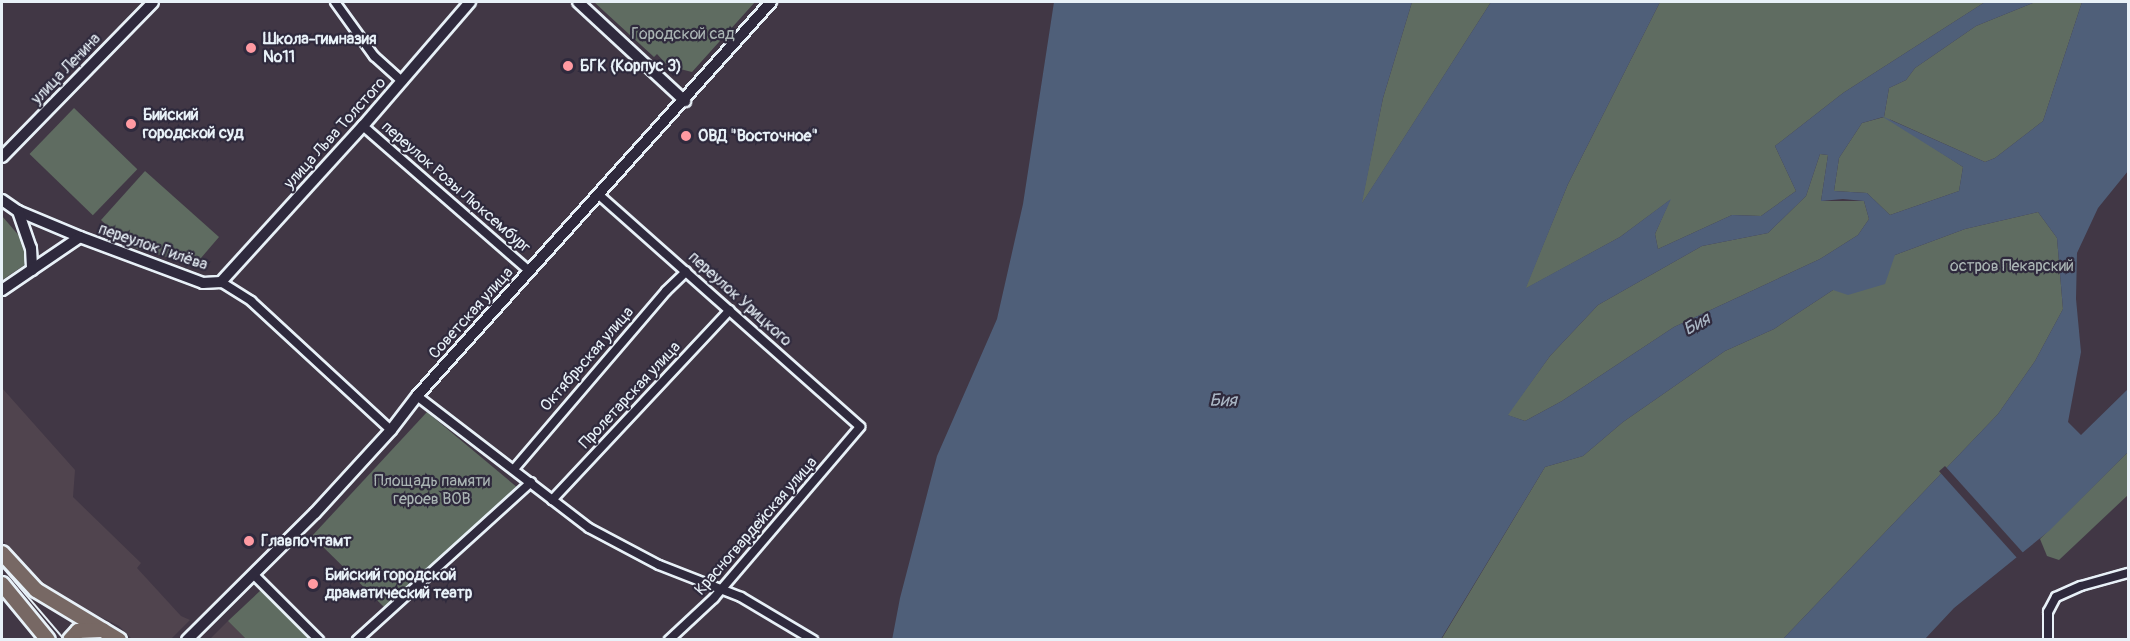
<!DOCTYPE html>
<html>
<head>
<meta charset="utf-8">
<style>
	body { margin:0 }
	#map { position:relative; width:2130px; height:641px; overflow:hidden; background:#413745; font-family:Pangolin,sans-serif }
	div>[style] { position:absolute }
	.built>* { inset:0; background:#50444e }
	.green>* { inset:0; background:#5f6c61; transform-origin:0 0 }
	.water>* { inset:0; background:#4f5f79 }
	.pier>* { inset:0; background:#413745; transform-origin:0 0 }
	.roads { filter:drop-shadow(2px 0 #e8f1f8) drop-shadow(-2px 0 #e8f1f8) drop-shadow(0 2px #e8f1f8) drop-shadow(0 -2px #e8f1f8) }
	.minor>* { height:8px; margin:-4px; padding:0 4px; transform-origin:4px; border-radius:4px; background:#2f2a3d }
	.tertiary>* { height:10px; margin:-5px; padding:0 5px; transform-origin:5px; border-radius:5px; background:#2f2a3d }
	.primary>* { height:14px; margin:-7px; padding:0 7px; transform-origin:7px; border-radius:7px; background:#776864 }
	.tram>* { height:1.5px; margin:-0.75px; padding:0 0.75px; transform-origin:0.75px; border-radius:0.75px; background:#e8f1f8 }
	.dots>* { width:16px; height:16px; translate:-50% -50%; box-sizing:border-box; border:3px solid #2f2a3d; border-radius:50% }
	span { translate:-50% -50%; white-space:nowrap; text-align:center; line-height:1.15; -webkit-text-stroke:4.5px #2f2a3d; paint-order:stroke }
	.park-label { font-size:16px; color:#aab5b4 }
	.poi-label { font-size:16px; color:#e8f1f8; font-weight:700 }
	.left { translate:0 -50%; text-align:left }
	.street-label { font-size:16px; color:#e8f1f8 }
	.water-label { font-size:18px; color:#abb7c5; font-style:italic }
	.frame { position:absolute; inset:0; border:3px solid #e8f1f8; pointer-events:none }
</style>
</head>
<body>
<div id="map">
	<div class="built">
		<div style="clip-path:polygon(2px 388px,75px 470px,73px 497px,141px 563px,137px 568px,181px 616px,190px 620px,171px 639px,132px 639px,119px 626px,46px 590px,29px 574px,2px 539px)"></div>
		<div style="clip-path:polygon(228px 621px,246px 639px,209px 640px)"></div>
	</div>
	<div class="green">
		<div style="clip-path:polygon(594px 2px,755px 2px,692px 72px,668px 66px,657px 54px,654px 57px)"></div>
		<div style="clip-path:polygon(1412px 2px,1491px 2px,1361px 205px,1383px 98px)"></div>
		<div style="clip-path:polygon(1660px 2px,1985px 2px,1843px 93px,1775px 146px,1796px 191px,1761px 216px,1732px 215px,1658px 249px,1655px 234px,1670px 200px,1620px 237px,1525px 289px,1568px 184px)"></div>
		<div style="clip-path:polygon(2035px 2px,2082px 2px,2043px 121px,1995px 158px,1985px 162px,1889px 119px,1963px 167px,1959px 191px,1890px 215px,1867px 193px,1834px 191px,1839px 158px,1862px 123px,1884px 117px,1889px 88px,1906px 80px,1915px 68px,1976px 26px)"></div>
		<div style="left:74px;top:108px;width:88px;height:64px;rotate:44deg"></div>
		<div style="clip-path:polygon(1820px 154px,1828px 155px,1821px 201px,1864px 201px,1869px 219px,1858px 235px,1820px 259px,1674px 327px,1562px 401px,1525px 421px,1507px 415px,1550px 356px,1598px 305px,1702px 246px,1768px 233px,1806px 196px)"></div>
		<div style="clip-path:polygon(145px 171px,219px 237px,195px 265px,128px 246px,101px 220px)"></div>
		<div style="clip-path:polygon(2038px 212px,2057px 238px,2063px 309px,2035px 361px,1998px 414px,1783px 639px,1441px 640px,1545px 467px,1583px 456px,1623px 422px,1725px 351px,1774px 329px,1833px 290px,1895px 255px,1965px 229px)"></div>
		<div style="clip-path:polygon(2px 216px,27px 245px,30px 255px,26px 264px,2px 280px)"></div>
		<div style="clip-path:polygon(427px 412px,518px 488px,386px 609px,312px 536px)"></div>
		<div style="clip-path:polygon(2128px 452px,2128px 495px,2059px 560px,2047px 556px,2040px 539px)"></div>
		<div style="clip-path:polygon(262px 589px,309px 639px,246px 639px,228px 621px)"></div>
	</div>
	<div class="water">
		<div style="clip-path:polygon(evenodd,1054px 2px,1412px 2px,1383px 98px,1362px 203px,1491px 2px,1660px 2px,1568px 184px,1526px 288px,1620px 237px,1671px 199px,1655px 234px,1658px 249px,1732px 215px,1761px 216px,1796px 191px,1775px 146px,1843px 93px,1985px 2px,2035px 2px,1976px 26px,1915px 68px,1906px 80px,1889px 88px,1884px 117px,1985px 162px,1995px 158px,2043px 121px,2082px 2px,2128px 2px,2128px 171px,2098px 208px,2077px 253px,2076px 299px,2081px 352px,2068px 422px,2081px 435px,2128px 389px,2128px 452px,2049px 531px,1954px 608px,1925px 639px,1783px 639px,1998px 414px,2035px 361px,2063px 309px,2057px 238px,2038px 212px,1965px 229px,1895px 255px,1885px 284px,1848px 295px,1833px 290px,1774px 329px,1725px 351px,1623px 422px,1583px 456px,1545px 467px,1441px 639px,892px 640px,900px 598px,937px 456px,997px 319px,1023px 204px,1054px 2px,1883px 117px,1963px 167px,1959px 191px,1890px 215px,1867px 193px,1834px 191px,1839px 158px,1862px 123px,1883px 117px,1054px 2px,1820px 154px,1828px 155px,1821px 201px,1843px 199px,1864px 201px,1869px 219px,1858px 235px,1820px 259px,1674px 327px,1562px 401px,1525px 421px,1508px 415px,1550px 356px,1598px 305px,1702px 246px,1768px 233px,1806px 196px,1820px 154px)"></div>
	</div>
	<div class="pier">
		<div style="left:1945px;top:466px;width:119px;height:8px;rotate:48deg"></div>
	</div>
	<div class="roads">
		<div class="minor">
			<div style="left:335px;top:2px;width:67px;rotate:54.2deg"></div>
			<div style="left:374px;top:56px;width:38px;rotate:42deg"></div>
			<div style="left:363px;top:126px;width:220px;rotate:41.1deg"></div>
			<div style="left:599px;top:195px;width:349px;rotate:41.6deg"></div>
			<div style="left:860px;top:427px;width:225px;rotate:130.5deg"></div>
			<div style="left:714px;top:598px;width:62px;rotate:137deg"></div>
			<div style="left:221px;top:282px;width:36px;rotate:32deg"></div>
			<div style="left:251px;top:301px;width:190px;rotate:42.7deg"></div>
			<div style="left:417px;top:396px;width:217px;rotate:37.5deg"></div>
			<div style="left:589px;top:528px;width:79px;rotate:27.9deg"></div>
			<div style="left:659px;top:565px;width:88px;rotate:21.3deg"></div>
			<div style="left:741px;top:597px;width:84px;rotate:30.8deg"></div>
			<div style="left:514px;top:469px;width:234px;rotate:-49.5deg"></div>
			<div style="left:666px;top:291px;width:28px;rotate:-44deg"></div>
			<div style="left:552px;top:500px;width:260px;rotate:-46.9deg"></div>
			<div style="left:254px;top:575px;width:92px;rotate:45deg"></div>
			<div style="left:357px;top:640px;width:235px;rotate:-42.2deg"></div>
			<div style="left:2048px;top:640px;width:28px;rotate:-90deg"></div>
			<div style="left:2048px;top:612px;width:17px;rotate:-62deg"></div>
			<div style="left:2056px;top:597px;width:27px;rotate:-24deg"></div>
			<div style="left:2081px;top:586px;width:49px;rotate:-15.5deg"></div>
		</div>
		<div class="tertiary">
			<div style="left:578px;top:2px;width:146px;rotate:42.8deg"></div>
			<div style="left:2px;top:157px;width:216px;rotate:-45.7deg"></div>
			<div style="left:2px;top:200px;width:19px;rotate:35deg"></div>
			<div style="left:18px;top:211px;width:67px;rotate:22.8deg"></div>
			<div style="left:80px;top:237px;width:131px;rotate:20.5deg"></div>
			<div style="left:203px;top:283px;width:18px;rotate:-3deg"></div>
			<div style="left:221px;top:282px;width:211px;rotate:-47.7deg"></div>
			<div style="left:363px;top:126px;width:164px;rotate:-49.2deg"></div>
			<div style="left:18px;top:211px;width:39px;rotate:71deg"></div>
			<div style="left:31px;top:248px;width:22px;rotate:87deg"></div>
			<div style="left:2px;top:290px;width:94px;rotate:-34.2deg"></div>
			<div style="left:187px;top:640px;width:180px;rotate:-44.8deg"></div>
			<div style="left:315px;top:513px;width:113px;rotate:-47.5deg"></div>
			<div style="left:391px;top:430px;width:43px;rotate:-52.6deg"></div>
			<div style="left:417px;top:396px;width:530px;rotate:-48.06deg"></div>
		</div>
		<div class="primary">
			<div style="left:2px;top:553px;width:50px;rotate:47.4deg"></div>
			<div style="left:36px;top:590px;width:97px;rotate:31.1deg"></div>
			<div style="left:2px;top:584px;width:72px;rotate:50.6deg"></div>
			<div style="left:70px;top:640px;width:12px;rotate:-48deg"></div>
			<div style="left:78px;top:631px;width:25px;rotate:-2deg"></div>
		</div>
	</div>
	<div class="tram">
		<div style="left:2px;top:566px;width:97px;rotate:49.6deg"></div>
	</div>
	<div class="dots">
		<div style="left:251px;top:48px;background:#ff9aa2"></div>
		<div style="left:568px;top:66px;background:#ff9aa2"></div>
		<div style="left:131px;top:124px;background:#ff9aa2"></div>
		<div style="left:686px;top:136px;background:#ff9aa2"></div>
		<div style="left:249px;top:541px;background:#ff9aa2"></div>
		<div style="left:313px;top:584px;background:#ff9aa2"></div>
	</div>
	<div class="park-label">
		<span style="left:683px;top:34px">Городской сад</span>
		<span style="left:2012px;top:266px">остров Пекарский</span>
		<span style="left:432px;top:490px">Площадь памяти<br>героев ВОВ</span>
	</div>
	<div class="poi-label">
		<span class="left" style="left:263px;top:48px">Школа-гимназия<br>№11</span>
		<span class="left" style="left:580px;top:66px">БГК (Корпус 3)</span>
		<span class="left" style="left:143px;top:124px">Бийский<br>городской суд</span>
		<span class="left" style="left:698px;top:136px">ОВД "Восточное"</span>
		<span class="left" style="left:261px;top:541px">Главпочтамт</span>
		<span class="left" style="left:325px;top:584px">Бийский городской<br>драматический театр</span>
	</div>
	<div class="street-label">
		<span style="left:66px;top:69px;rotate:-46deg">улица Ленина</span>
		<span style="left:335px;top:133px;rotate:-48deg">улица Льва Толстого</span>
		<span style="left:456px;top:187px;rotate:41deg">переулок Розы Люксембург</span>
		<span style="left:153px;top:247px;rotate:19deg">переулок Гилёва</span>
		<span style="left:740px;top:299px;rotate:42deg">переулок Урицкого</span>
		<span style="left:471px;top:313px;rotate:-48deg">Советская улица</span>
		<span style="left:587px;top:359px;rotate:-49deg">Октябрьская улица</span>
		<span style="left:630px;top:395px;rotate:-47deg">Пролетарская улица</span>
		<span style="left:756px;top:526px;rotate:-49deg">Красногвардейская улица</span>
	</div>
	<div class="water-label">
		<span style="left:1697px;top:325px;rotate:-29deg">Бия</span>
		<span style="left:1223px;top:401px">Бия</span>
	</div>
	<div class="frame"></div>
</div>
</body>
</html>
